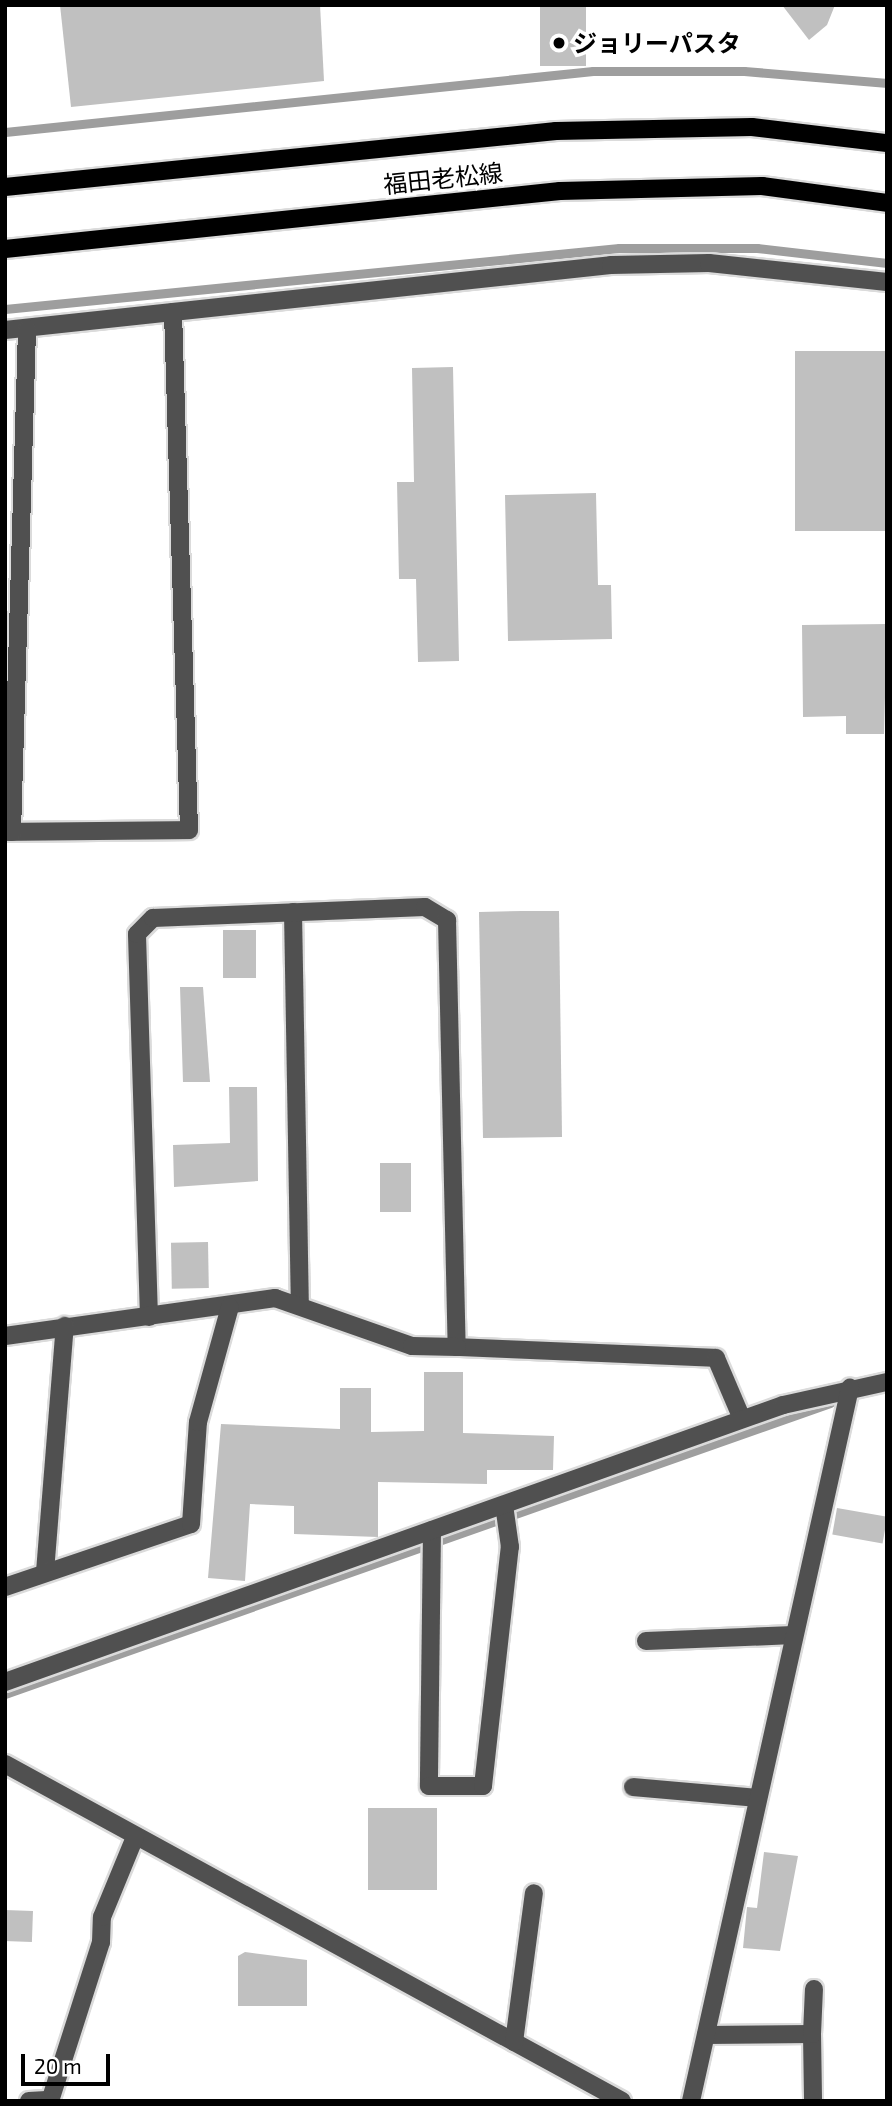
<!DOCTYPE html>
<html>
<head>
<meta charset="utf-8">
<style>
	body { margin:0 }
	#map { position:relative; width:892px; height:2106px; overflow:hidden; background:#fff; font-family:"Exo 2","Noto Sans JP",sans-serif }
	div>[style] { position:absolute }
	.stream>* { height:9px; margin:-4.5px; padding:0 4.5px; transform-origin:4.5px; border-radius:4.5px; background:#9e9e9e }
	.building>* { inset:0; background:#c0c0c0; transform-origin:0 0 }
	.roads { filter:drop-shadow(2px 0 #dbdbdb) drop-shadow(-2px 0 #dbdbdb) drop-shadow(0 2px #dbdbdb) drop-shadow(0 -2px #dbdbdb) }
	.minor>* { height:18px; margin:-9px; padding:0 9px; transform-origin:9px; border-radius:9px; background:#505050 }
	.major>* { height:18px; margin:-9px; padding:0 9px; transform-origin:9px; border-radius:9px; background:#000 }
	.dots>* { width:19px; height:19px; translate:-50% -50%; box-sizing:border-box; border:4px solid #fff; border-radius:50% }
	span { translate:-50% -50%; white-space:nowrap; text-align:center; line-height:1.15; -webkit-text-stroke:7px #fff; paint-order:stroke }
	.poi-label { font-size:24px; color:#000; font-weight:700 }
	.left { translate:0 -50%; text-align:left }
	.street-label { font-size:24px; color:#000 }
	.frame { position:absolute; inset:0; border:7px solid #000; pointer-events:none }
	.scale { position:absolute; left:21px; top:2054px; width:89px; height:32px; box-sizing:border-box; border:4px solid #000; border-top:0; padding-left:9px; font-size:21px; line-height:24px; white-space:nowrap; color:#000; -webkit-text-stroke:5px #fff; paint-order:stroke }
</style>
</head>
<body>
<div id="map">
	<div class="stream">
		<div style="left:5px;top:132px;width:591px;rotate:-5.92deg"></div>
		<div style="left:593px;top:71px;width:151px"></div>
		<div style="left:744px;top:71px;width:144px;rotate:4.8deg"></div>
		<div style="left:5px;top:309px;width:617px;rotate:-5.67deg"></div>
		<div style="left:619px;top:248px;width:138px"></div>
		<div style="left:757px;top:248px;width:131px;rotate:6.6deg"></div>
		<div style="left:5px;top:1694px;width:875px;rotate:-19.43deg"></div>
	</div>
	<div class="building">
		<div style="clip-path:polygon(60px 5px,320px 5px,324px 81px,71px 107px)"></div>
		<div style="clip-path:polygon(782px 5px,835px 5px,827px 25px,809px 40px)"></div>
		<div style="left:540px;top:7px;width:46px;height:59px"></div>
		<div style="left:887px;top:351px;width:180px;height:92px;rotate:90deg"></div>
		<div style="clip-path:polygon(453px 367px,459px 661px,418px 662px,416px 579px,399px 579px,397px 482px,414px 482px,412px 368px)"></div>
		<div style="clip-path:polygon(596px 493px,598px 585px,611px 585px,612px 639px,508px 641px,505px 495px)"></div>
		<div style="clip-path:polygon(887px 624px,884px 734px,846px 734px,846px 716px,803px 717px,802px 625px)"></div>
		<div style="clip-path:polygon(522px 911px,559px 911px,562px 1137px,483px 1138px,479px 912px)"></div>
		<div style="left:223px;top:930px;width:33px;height:48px"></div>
		<div style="clip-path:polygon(180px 987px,203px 987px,210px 1082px,183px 1082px)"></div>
		<div style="clip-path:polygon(229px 1087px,257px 1087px,258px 1181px,174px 1187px,173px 1145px,230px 1143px)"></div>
		<div style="left:380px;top:1163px;width:31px;height:49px"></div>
		<div style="left:208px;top:1242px;width:46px;height:37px;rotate:89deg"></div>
		<div style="clip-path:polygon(424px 1372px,463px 1372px,463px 1433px,554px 1436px,553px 1470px,487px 1470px,487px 1484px,378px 1482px,378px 1537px,294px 1534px,294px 1506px,250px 1504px,245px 1581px,208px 1578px,221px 1424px,340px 1429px,340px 1388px,371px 1388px,371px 1432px,424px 1431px)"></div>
		<div style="left:837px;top:1508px;width:51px;height:27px;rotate:10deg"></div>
		<div style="left:368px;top:1808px;width:69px;height:82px"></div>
		<div style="clip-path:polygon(764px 1852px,798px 1856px,780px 1951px,743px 1948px,747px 1907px,757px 1908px)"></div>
		<div style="left:5px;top:1910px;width:28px;height:31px;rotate:2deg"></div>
		<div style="clip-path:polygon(245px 1952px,307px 1960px,307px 2006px,238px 2006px,238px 1956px)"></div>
	</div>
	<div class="roads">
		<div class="minor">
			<div style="left:5px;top:330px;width:609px;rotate:-6.12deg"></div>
			<div style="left:611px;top:265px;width:98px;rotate:-1.2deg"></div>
			<div style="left:709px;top:263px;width:179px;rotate:6.1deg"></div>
			<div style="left:5px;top:832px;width:184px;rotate:-0.6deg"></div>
			<div style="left:189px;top:830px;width:518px;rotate:-91.77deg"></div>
			<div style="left:12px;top:832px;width:503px;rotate:-88.29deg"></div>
			<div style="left:293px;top:912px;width:393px;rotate:89deg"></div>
			<div style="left:149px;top:1317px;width:383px;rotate:-91.8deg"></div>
			<div style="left:137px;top:934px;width:23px;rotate:-45deg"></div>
			<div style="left:153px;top:918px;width:272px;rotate:-2.3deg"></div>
			<div style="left:425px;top:907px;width:26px;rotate:31deg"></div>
			<div style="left:447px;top:920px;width:427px;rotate:88.7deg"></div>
			<div style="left:457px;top:1347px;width:259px;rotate:2.4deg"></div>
			<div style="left:716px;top:1358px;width:66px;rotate:66.9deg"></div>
			<div style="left:5px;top:1336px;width:273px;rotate:-8deg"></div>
			<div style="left:275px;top:1298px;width:145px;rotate:19.3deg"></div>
			<div style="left:412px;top:1346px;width:45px;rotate:1.3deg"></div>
			<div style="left:432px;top:1530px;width:256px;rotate:90.7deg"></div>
			<div style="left:429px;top:1786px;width:54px"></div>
			<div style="left:483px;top:1786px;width:241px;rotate:-83.6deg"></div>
			<div style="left:510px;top:1547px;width:42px;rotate:-98.1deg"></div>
			<div style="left:45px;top:1572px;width:247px;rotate:-85.4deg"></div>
			<div style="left:5px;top:1587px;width:196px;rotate:-18.7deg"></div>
			<div style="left:191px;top:1524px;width:102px;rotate:-86.1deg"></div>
			<div style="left:198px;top:1422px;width:119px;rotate:-74.5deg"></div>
			<div style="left:646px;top:1641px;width:148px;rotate:-2.3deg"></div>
			<div style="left:5px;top:1682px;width:826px;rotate:-19.6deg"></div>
			<div style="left:783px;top:1405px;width:107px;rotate:-12.5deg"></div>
			<div style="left:5px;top:1764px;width:703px;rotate:28.64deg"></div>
			<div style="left:633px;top:1787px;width:125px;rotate:5deg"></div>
			<div style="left:812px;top:2034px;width:67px;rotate:89.1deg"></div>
			<div style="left:706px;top:2035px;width:106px;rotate:-0.5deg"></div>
			<div style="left:812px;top:2034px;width:45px;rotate:-87.5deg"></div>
			<div style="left:514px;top:2042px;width:150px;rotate:-82.4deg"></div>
			<div style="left:29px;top:2101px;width:22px;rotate:-3deg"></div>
			<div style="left:50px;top:2101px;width:167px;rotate:-72.2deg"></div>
			<div style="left:101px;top:1942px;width:25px;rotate:-88deg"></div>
			<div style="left:102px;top:1917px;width:87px;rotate:-67.6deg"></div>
			<div style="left:691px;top:2101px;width:731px;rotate:-77.43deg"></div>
		</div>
		<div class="major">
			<div style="left:5px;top:187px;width:554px;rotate:-5.8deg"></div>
			<div style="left:556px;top:131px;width:196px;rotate:-1.2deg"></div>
			<div style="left:752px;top:127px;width:136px;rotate:6.8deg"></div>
			<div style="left:5px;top:249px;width:558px;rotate:-5.97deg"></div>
			<div style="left:560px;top:191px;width:202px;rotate:-1.4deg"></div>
			<div style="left:762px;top:186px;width:126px;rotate:7.7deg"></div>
		</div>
	</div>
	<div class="dots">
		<div style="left:559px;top:43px;background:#000"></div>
	</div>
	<div class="poi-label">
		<span class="left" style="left:573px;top:43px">ジョリーパスタ</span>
	</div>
	<div class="street-label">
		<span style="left:443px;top:178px;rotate:-6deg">福田老松線</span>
	</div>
	<div class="frame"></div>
	<div class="scale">20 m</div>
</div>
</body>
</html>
